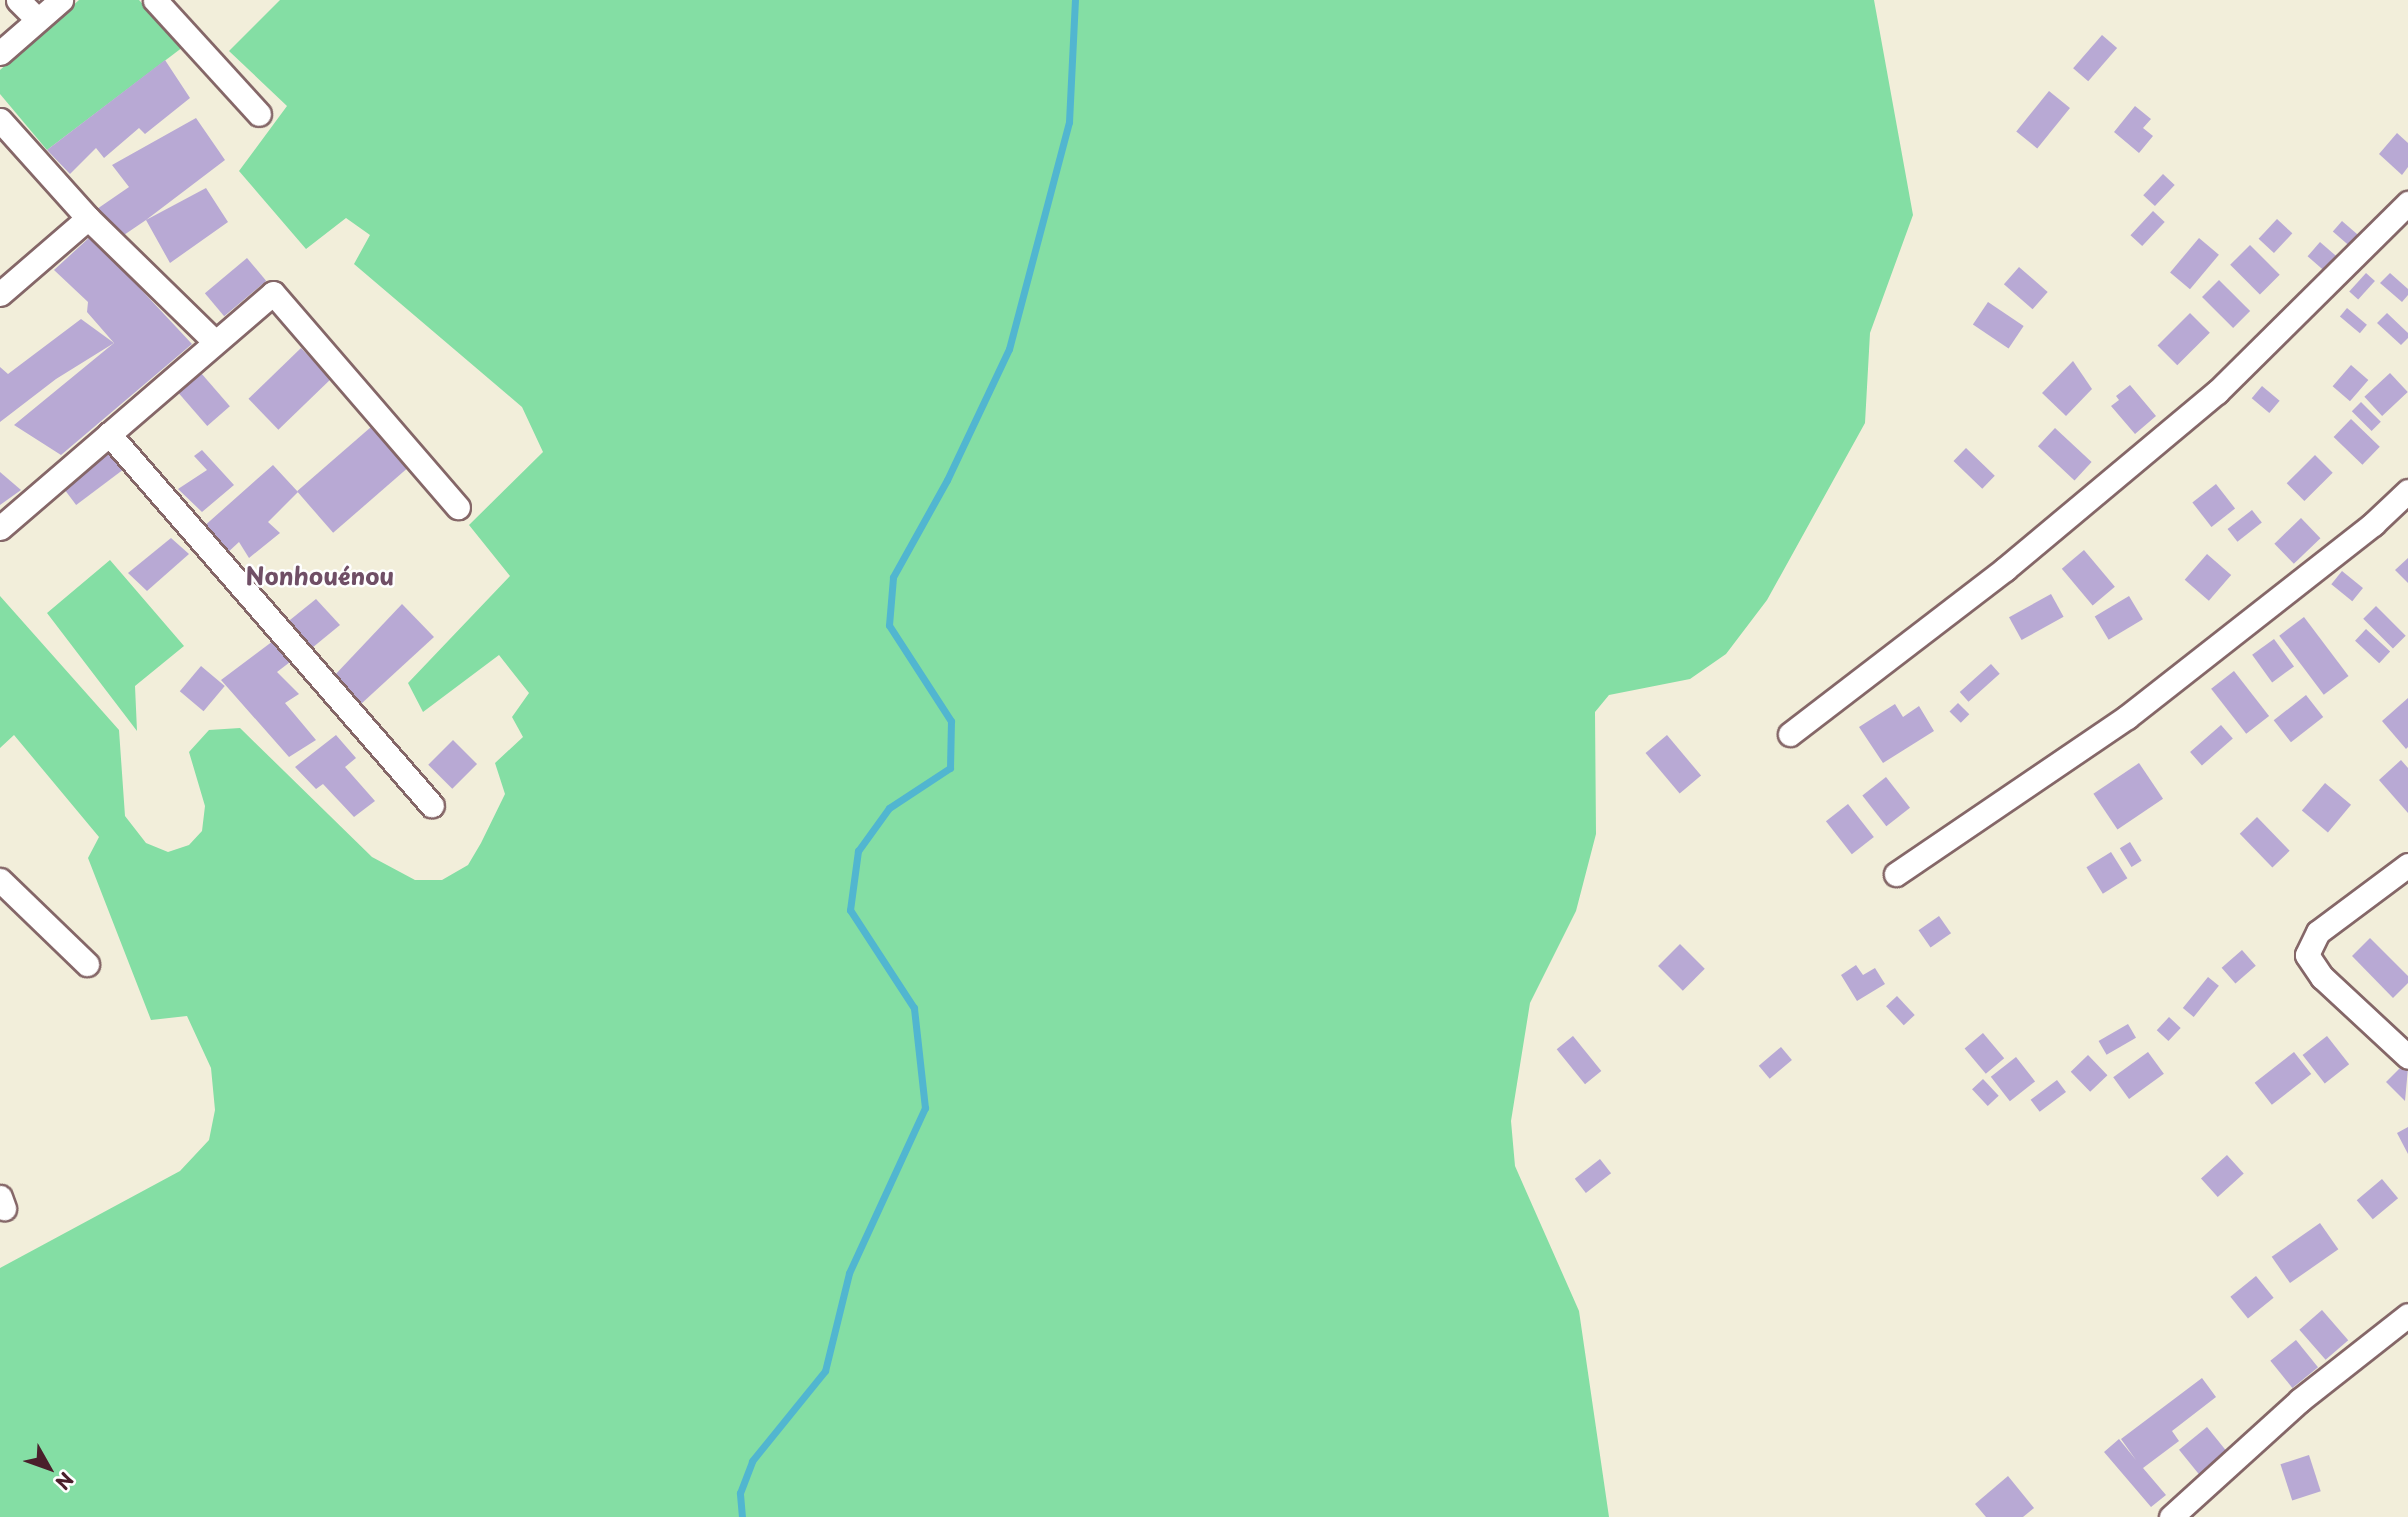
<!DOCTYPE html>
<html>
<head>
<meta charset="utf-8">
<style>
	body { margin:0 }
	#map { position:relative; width:2408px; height:1517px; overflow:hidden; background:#f2eeda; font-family:"Playpen Sans",sans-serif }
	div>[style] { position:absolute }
	.green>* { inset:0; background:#84dea4 }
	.stream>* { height:7px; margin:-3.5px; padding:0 3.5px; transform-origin:3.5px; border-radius:3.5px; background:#51b6d0 }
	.building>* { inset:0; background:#b8a9d4; transform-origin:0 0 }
	.roads { filter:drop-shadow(2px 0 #856768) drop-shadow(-2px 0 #856768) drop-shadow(0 2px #856768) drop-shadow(0 -2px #856768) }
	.minor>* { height:23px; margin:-11.5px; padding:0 11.5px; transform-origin:11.5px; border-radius:11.5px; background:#fff }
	span { translate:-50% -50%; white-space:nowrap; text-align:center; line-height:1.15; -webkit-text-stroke:5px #fff; paint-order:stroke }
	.quarter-label { font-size:24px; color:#704f66; font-weight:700 }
	.north { position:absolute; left:14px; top:1433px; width:70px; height:70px; -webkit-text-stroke:5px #fff; paint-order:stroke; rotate:130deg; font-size:19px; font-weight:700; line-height:28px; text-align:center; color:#4a1f2b }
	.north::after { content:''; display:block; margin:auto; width:24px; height:32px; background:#4a1f2b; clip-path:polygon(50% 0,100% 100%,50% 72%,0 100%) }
</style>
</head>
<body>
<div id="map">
	<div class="green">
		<div style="clip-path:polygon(79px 0,139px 0,183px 47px,47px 150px,0 94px,0 70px)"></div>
		<div style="clip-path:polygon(280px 0,1874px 0,1913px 215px,1870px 333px,1865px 423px,1767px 600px,1726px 654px,1690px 679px,1609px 695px,1595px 712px,1596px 834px,1576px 911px,1530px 1003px,1511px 1121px,1515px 1166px,1579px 1311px,1609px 1517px,0 1517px,0 1268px,180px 1171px,209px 1140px,215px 1110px,211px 1068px,187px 1016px,151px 1020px,88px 858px,99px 837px,14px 735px,0 748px,0 596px,119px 730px,125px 816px,146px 843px,168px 852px,189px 845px,202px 831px,205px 806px,189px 752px,209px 730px,240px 728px,372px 857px,415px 880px,442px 880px,468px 865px,481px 843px,505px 794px,495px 763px,523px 737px,512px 717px,529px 693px,499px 655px,423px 712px,408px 683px,510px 576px,469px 525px,543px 452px,522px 407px,354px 264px,370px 235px,346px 218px,306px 249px,239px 171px,287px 106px,229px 51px)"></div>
		<div style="clip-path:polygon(110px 560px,184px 646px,135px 686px,137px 731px,47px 613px)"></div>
	</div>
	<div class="stream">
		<div style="left:742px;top:1517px;width:24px;rotate:-95deg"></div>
		<div style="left:740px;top:1493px;width:34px;rotate:-69deg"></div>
		<div style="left:752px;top:1461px;width:116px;rotate:-51deg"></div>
		<div style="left:825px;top:1371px;width:101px;rotate:-76.2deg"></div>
		<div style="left:849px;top:1273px;width:182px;rotate:-65.3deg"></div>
		<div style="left:925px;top:1108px;width:101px;rotate:-96.3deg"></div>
		<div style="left:914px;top:1008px;width:117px;rotate:-123.1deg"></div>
		<div style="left:850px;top:910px;width:60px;rotate:-82.3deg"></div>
		<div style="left:858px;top:851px;width:53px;rotate:-54.2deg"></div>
		<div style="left:889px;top:808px;width:73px;rotate:-33.3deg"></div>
		<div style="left:950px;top:768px;width:47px;rotate:-88.8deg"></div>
		<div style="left:951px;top:721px;width:114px;rotate:-122.9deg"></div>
		<div style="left:889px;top:625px;width:48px;rotate:-85.2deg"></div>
		<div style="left:893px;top:577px;width:111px;rotate:-60.9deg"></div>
		<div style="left:947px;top:480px;width:145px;rotate:-64.7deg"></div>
		<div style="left:1009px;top:349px;width:235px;rotate:-75.2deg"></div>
		<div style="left:1069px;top:122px;width:122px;rotate:-87.2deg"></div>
	</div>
	<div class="building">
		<div style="left:2102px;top:35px;width:20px;height:44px;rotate:41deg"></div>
		<div style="clip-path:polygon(165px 60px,190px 98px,145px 134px,139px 128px,104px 158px,96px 148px,70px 174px,47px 150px)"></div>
		<div style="left:2049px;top:91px;width:27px;height:52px;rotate:39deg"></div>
		<div style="clip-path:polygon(2135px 106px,2151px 119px,2143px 128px,2153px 136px,2139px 153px,2114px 132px)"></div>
		<div style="clip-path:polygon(196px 118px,225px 160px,146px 220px,206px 188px,228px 222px,170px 263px,146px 220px,121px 237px,97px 209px,129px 187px,112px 165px)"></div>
		<div style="clip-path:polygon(2397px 133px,2408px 143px,2408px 167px,2402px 175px,2379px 154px)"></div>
		<div style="left:2163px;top:174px;width:16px;height:29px;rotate:43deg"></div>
		<div style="left:2153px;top:211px;width:16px;height:33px;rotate:43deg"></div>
		<div style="left:2277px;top:219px;width:21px;height:27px;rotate:43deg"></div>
		<div style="left:2342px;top:221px;width:21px;height:14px;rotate:41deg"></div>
		<div style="clip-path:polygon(91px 236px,192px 344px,61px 455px,14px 425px,114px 343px,87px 312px,88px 302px,54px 270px)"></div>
		<div style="left:2199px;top:238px;width:26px;height:45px;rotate:40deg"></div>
		<div style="left:2320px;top:242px;width:21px;height:19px;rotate:41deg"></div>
		<div style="left:2250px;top:245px;width:42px;height:28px;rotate:45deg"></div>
		<div style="left:247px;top:258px;width:30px;height:55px;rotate:50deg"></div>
		<div style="left:2019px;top:267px;width:38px;height:23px;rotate:41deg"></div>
		<div style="left:2366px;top:273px;width:12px;height:25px;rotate:42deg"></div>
		<div style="clip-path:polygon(2390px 273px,2408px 289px,2408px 295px,2402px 302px,2380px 283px)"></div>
		<div style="left:2219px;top:280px;width:44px;height:24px;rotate:45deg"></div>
		<div style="left:1988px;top:302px;width:43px;height:27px;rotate:34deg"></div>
		<div style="left:2347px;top:308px;width:26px;height:11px;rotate:40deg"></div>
		<div style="left:2190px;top:313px;width:28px;height:46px;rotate:45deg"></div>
		<div style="clip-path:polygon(2387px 313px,2408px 333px,2408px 338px,2401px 345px,2377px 323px)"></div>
		<div style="clip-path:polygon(81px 319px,114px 343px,56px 379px,0 422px,0 367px,8px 374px)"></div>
		<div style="left:301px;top:348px;width:43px;height:73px;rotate:46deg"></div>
		<div style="clip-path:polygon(2073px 361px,2092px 389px,2066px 416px,2042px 393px)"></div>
		<div style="left:2351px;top:365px;width:23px;height:28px;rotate:41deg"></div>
		<div style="left:201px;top:373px;width:44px;height:30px;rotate:49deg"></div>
		<div style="left:2390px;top:373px;width:26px;height:35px;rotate:47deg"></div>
		<div style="clip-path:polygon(2130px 385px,2156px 416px,2135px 434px,2111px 406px,2119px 400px,2116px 396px)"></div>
		<div style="left:2262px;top:386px;width:23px;height:16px;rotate:40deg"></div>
		<div style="left:2361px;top:402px;width:28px;height:13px;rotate:45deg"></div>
		<div style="left:2351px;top:419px;width:40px;height:25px;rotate:44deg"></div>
		<div style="left:371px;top:427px;width:55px;height:98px;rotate:49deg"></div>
		<div style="left:2055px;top:428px;width:50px;height:25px;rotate:43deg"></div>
		<div style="left:104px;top:439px;width:36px;height:62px;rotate:53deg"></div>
		<div style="left:1966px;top:448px;width:40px;height:18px;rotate:44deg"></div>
		<div style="clip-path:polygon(202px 450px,234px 485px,202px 512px,178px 489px,207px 470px,194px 456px)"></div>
		<div style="left:2315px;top:455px;width:25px;height:40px;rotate:45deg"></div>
		<div style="clip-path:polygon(273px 465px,298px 492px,268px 522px,280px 533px,249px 558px,239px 542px,226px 554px,202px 528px)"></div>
		<div style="clip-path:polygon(0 472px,21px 490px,0 505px)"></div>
		<div style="left:2216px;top:484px;width:31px;height:30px;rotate:52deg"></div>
		<div style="left:2252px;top:510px;width:16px;height:31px;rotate:52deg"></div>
		<div style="left:2301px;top:518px;width:28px;height:37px;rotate:46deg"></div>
		<div style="clip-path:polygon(171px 538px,189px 554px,147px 591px,128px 573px)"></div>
		<div style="left:2084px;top:550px;width:48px;height:29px;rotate:50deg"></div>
		<div style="left:2207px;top:554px;width:32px;height:34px;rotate:41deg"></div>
		<div style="clip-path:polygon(2408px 558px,2408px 583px,2395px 570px)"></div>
		<div style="left:2342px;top:571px;width:27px;height:17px;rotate:39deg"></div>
		<div style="left:2051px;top:594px;width:26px;height:48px;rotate:61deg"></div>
		<div style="left:2129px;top:596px;width:27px;height:40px;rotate:59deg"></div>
		<div style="clip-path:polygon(316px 599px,340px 625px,312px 648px,285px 624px)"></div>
		<div style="clip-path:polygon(402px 604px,434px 637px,361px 704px,333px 677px)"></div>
		<div style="left:2376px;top:606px;width:42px;height:18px;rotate:45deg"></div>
		<div style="left:2304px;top:617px;width:74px;height:31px;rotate:53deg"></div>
		<div style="left:2366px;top:629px;width:33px;height:16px;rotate:43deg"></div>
		<div style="left:2274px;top:639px;width:34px;height:27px;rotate:54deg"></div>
		<div style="clip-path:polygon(273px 641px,290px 662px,277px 672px,299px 694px,285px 703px,316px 740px,289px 757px,221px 680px)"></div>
		<div style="left:1991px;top:664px;width:13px;height:42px;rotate:48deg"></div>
		<div style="left:201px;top:666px;width:31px;height:33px;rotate:40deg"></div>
		<div style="left:2234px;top:671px;width:57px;height:29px;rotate:52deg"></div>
		<div style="left:2306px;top:695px;width:28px;height:41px;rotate:52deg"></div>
		<div style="clip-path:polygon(2408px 698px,2408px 747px,2406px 749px,2382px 721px)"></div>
		<div style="left:1958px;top:703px;width:16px;height:12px;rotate:45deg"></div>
		<div style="clip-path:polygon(1895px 704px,1903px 717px,1919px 706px,1934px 731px,1883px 763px,1859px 727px)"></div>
		<div style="left:2221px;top:725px;width:18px;height:41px;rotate:49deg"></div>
		<div style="clip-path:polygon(336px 735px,356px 758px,345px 767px,375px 801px,354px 817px,323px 784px,316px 789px,295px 767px)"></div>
		<div style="left:1667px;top:735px;width:53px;height:28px;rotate:50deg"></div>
		<div style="left:453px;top:740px;width:34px;height:35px;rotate:45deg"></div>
		<div style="clip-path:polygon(2401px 760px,2408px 768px,2408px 813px,2379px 780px)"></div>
		<div style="left:2139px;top:763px;width:43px;height:55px;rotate:56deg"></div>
		<div style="left:1886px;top:777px;width:39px;height:30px;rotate:52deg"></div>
		<div style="left:2325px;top:783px;width:34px;height:36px;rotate:40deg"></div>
		<div style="left:1848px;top:804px;width:42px;height:28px;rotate:52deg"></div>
		<div style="left:2257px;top:817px;width:47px;height:24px;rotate:46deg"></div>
		<div style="left:2130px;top:842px;width:22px;height:12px;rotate:58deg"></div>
		<div style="left:2111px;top:852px;width:31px;height:29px;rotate:58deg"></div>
		<div style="left:1939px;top:916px;width:21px;height:25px;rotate:55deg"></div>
		<div style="clip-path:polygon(2370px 938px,2408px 976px,2408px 983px,2393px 998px,2352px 956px)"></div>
		<div style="left:1680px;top:944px;width:35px;height:31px;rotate:45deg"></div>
		<div style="left:2242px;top:950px;width:21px;height:27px;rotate:49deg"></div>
		<div style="clip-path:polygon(1856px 965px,1863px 975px,1875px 968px,1885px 984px,1857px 1001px,1841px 975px)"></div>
		<div style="left:2208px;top:977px;width:14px;height:40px;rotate:39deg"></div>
		<div style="left:1897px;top:996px;width:26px;height:15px;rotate:47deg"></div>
		<div style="left:2169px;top:1017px;width:16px;height:18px;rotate:43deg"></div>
		<div style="left:2128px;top:1024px;width:16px;height:34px;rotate:60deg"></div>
		<div style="left:1983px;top:1033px;width:33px;height:24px;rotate:50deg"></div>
		<div style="left:1573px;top:1036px;width:45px;height:21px;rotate:51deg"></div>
		<div style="left:2327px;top:1036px;width:36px;height:31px;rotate:52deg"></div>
		<div style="left:1781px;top:1047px;width:17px;height:29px;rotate:50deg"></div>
		<div style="left:2148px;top:1052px;width:27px;height:43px;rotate:54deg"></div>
		<div style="left:2294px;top:1052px;width:28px;height:50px;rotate:52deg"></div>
		<div style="left:2088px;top:1055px;width:28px;height:24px;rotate:46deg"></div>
		<div style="left:2016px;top:1057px;width:31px;height:32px;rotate:52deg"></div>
		<div style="clip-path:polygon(2404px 1064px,2408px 1068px,2405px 1101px,2386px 1082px)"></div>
		<div style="left:1983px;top:1079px;width:23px;height:15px;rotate:47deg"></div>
		<div style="left:2057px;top:1080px;width:15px;height:33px;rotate:53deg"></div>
		<div style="clip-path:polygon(2408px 1127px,2408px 1154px,2397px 1133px)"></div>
		<div style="left:2227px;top:1155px;width:25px;height:35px;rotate:48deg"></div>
		<div style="left:1600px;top:1159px;width:18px;height:32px;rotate:52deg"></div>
		<div style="left:2382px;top:1179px;width:25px;height:33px;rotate:50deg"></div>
		<div style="left:2320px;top:1223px;width:32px;height:59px;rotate:55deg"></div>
		<div style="left:2256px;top:1276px;width:28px;height:33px;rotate:51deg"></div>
		<div style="left:2322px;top:1310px;width:40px;height:30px;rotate:49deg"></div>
		<div style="left:2296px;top:1340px;width:35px;height:33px;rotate:51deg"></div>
		<div style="clip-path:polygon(2202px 1378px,2216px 1397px,2172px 1431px,2179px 1441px,2143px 1468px,2166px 1495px,2151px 1507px,2104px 1452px,2119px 1439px,2136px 1460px,2121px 1439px)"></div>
		<div style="left:2207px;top:1427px;width:33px;height:36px;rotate:51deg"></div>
		<div style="left:2309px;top:1455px;width:38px;height:30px;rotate:72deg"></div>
		<div style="clip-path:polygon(2008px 1476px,2034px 1508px,2023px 1517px,1986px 1517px,1975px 1504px)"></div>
	</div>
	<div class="roads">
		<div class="minor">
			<div style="left:18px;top:0;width:27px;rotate:45deg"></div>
			<div style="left:155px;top:0;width:154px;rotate:47.6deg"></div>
			<div style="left:0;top:53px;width:81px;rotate:-41deg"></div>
			<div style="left:0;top:120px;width:132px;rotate:48.1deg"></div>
			<div style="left:88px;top:218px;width:177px;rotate:44.3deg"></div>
			<div style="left:0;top:294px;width:116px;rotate:-40.8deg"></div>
			<div style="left:109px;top:434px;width:492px;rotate:49deg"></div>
			<div style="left:0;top:528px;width:360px;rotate:-40.7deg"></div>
			<div style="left:273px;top:293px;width:283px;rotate:49.2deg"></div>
			<div style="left:1790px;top:734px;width:271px;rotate:-37.5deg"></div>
			<div style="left:2005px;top:569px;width:276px;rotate:-39.9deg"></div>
			<div style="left:2217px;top:392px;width:269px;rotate:-44.7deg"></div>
			<div style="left:2408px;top:865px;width:112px;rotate:143.3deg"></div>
			<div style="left:2318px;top:932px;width:25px;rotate:116deg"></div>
			<div style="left:2307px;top:955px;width:27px;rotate:56deg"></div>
			<div style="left:2322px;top:977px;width:117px;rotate:42.9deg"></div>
			<div style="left:1896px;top:874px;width:279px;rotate:-34.2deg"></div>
			<div style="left:2127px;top:717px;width:313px;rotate:-38.1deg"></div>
			<div style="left:2373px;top:524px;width:48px;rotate:-43.3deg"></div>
			<div style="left:0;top:880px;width:121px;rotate:44deg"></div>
			<div style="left:0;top:1197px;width:12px;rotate:70deg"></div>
			<div style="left:2171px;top:1517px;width:174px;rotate:-42.2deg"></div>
			<div style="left:2300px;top:1400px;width:137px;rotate:-38.2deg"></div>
		</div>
	</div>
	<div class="quarter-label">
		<span style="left:320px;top:576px">Nonhouénou</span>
	</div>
	<div class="north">N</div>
</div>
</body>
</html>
